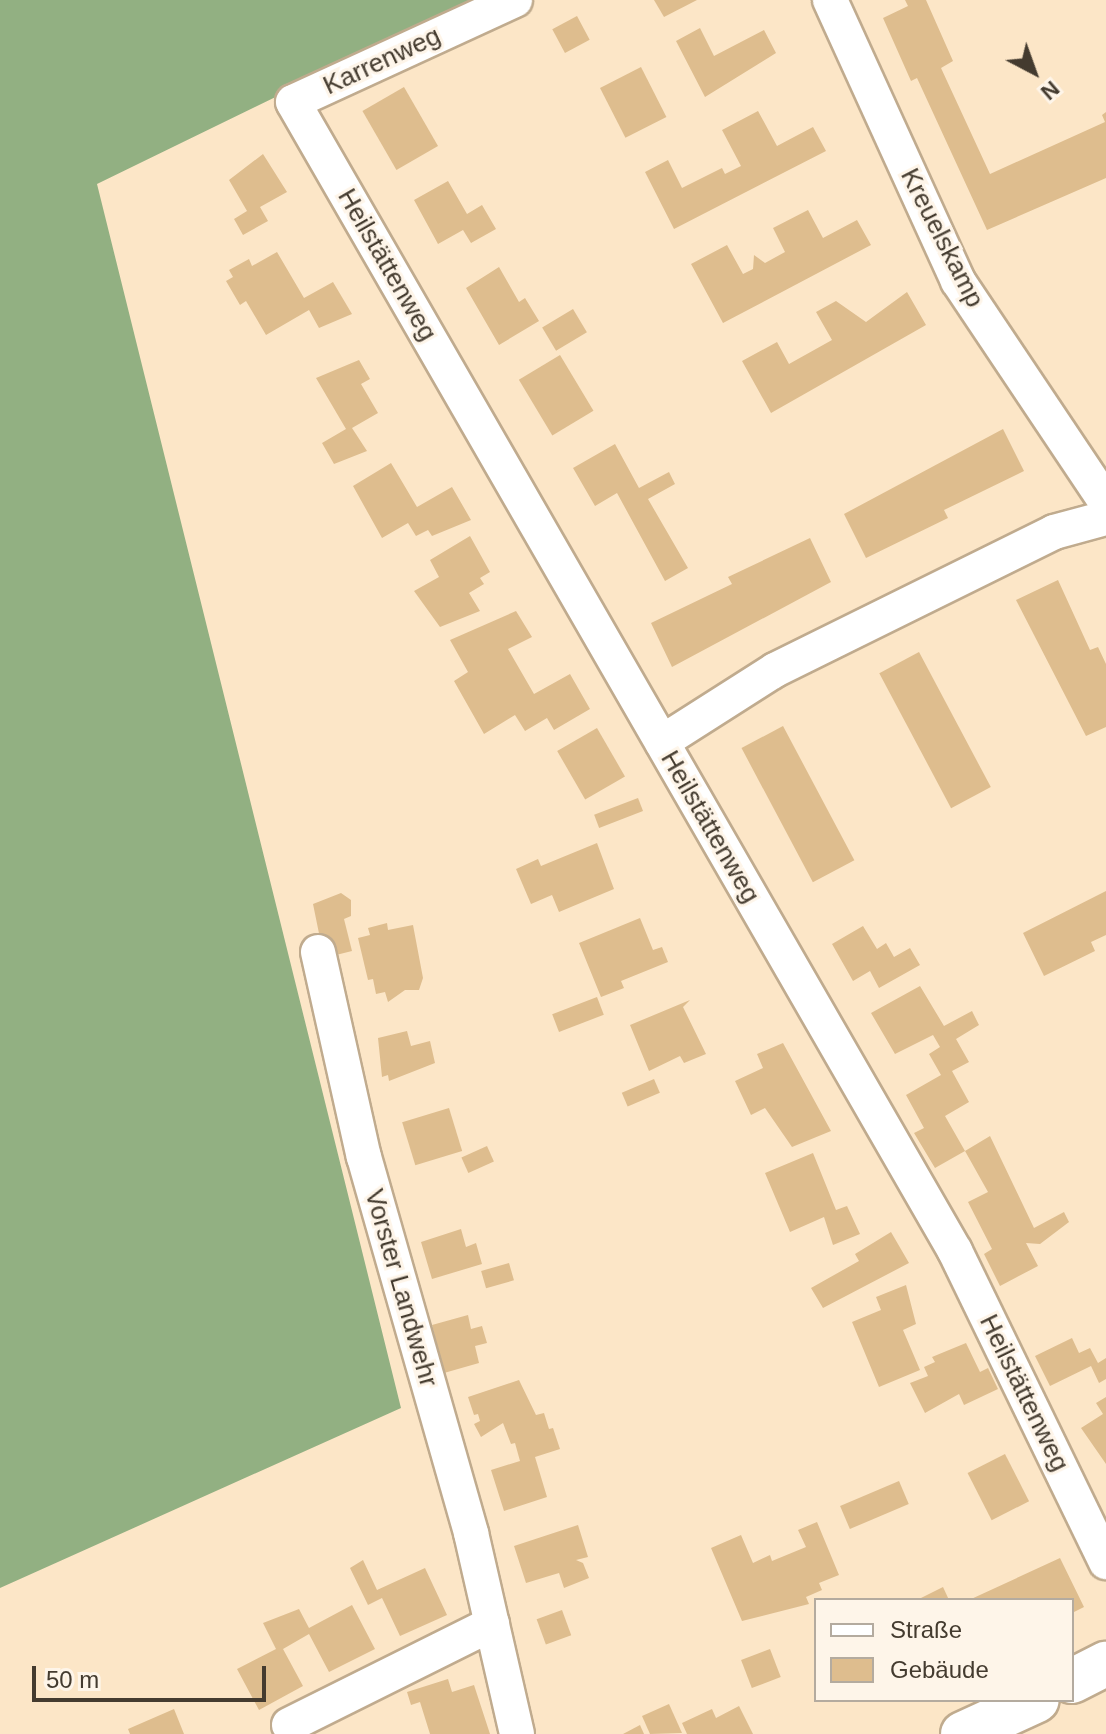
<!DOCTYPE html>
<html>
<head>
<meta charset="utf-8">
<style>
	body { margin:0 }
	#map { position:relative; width:1106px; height:1734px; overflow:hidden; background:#fce6c7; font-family:Helvetica,sans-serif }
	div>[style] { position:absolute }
	.forest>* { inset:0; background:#92b082 }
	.building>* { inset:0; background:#debd8e; transform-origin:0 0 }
	.roads { filter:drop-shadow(2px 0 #c0ab8e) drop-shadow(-2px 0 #c0ab8e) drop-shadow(0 2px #c0ab8e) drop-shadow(0 -2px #c0ab8e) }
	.minor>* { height:34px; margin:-17px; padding:0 17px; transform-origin:17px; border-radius:17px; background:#fff }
	.secondary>* { height:44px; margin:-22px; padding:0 22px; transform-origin:22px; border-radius:22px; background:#fff }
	span { translate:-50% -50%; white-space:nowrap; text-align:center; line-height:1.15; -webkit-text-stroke:6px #fef5e9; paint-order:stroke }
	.street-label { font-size:26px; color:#443b2f }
	.legend { position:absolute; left:814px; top:1598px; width:260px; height:104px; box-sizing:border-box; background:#fef5e9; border:2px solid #b4ab9f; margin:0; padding:10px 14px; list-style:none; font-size:24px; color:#443b2f }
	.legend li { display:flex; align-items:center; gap:16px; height:40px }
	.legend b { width:40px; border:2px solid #b4ab9f }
	.north { position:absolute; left:994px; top:32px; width:80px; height:80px; -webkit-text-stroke:6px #fef5e9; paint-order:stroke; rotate:139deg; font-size:22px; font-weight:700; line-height:32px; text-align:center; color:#443b2f }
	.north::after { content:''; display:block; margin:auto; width:28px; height:36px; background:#443b2f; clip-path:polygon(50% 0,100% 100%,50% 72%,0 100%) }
	.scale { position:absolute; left:32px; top:1666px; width:234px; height:36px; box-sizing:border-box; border:4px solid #443b2f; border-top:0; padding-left:10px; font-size:24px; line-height:28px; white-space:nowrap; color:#443b2f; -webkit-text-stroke:6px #fef5e9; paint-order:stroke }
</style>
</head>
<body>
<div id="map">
	<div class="forest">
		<div style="clip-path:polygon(0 0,475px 0,97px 184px,401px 1408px,0 1588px)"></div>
	</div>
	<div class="building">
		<div style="clip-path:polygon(654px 0,697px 0,664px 17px)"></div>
		<div style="clip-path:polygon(905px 0,926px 0,953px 61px,941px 68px,990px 174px,1105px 122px,1102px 115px,1106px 112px,1106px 178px,987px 230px,917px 78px,911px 81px,883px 18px,908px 6px)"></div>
		<div style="left:577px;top:16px;width:27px;height:28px;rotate:62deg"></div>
		<div style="clip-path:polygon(700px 28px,714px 56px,764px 30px,776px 53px,705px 97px,676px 41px)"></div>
		<div style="left:641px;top:67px;width:56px;height:46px;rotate:63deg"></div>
		<div style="left:404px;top:87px;width:68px;height:48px;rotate:60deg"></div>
		<div style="clip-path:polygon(758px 111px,777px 146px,813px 127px,826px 151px,674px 229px,645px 172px,668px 160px,682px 188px,722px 168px,725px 174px,741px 166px,722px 130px)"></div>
		<div style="clip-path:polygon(263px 154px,287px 192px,260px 207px,268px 221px,243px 235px,234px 219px,247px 211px,229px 180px)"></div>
		<div style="clip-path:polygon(448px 181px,467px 214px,482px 205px,496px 229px,471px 243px,463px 230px,438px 244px,414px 200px)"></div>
		<div style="clip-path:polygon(808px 210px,823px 238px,857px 220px,871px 245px,723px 323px,691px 264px,727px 245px,743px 274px,753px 269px,754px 255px,765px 263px,785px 252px,773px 228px)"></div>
		<div style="clip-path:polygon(277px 252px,304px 298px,333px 282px,352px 314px,319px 328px,309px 310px,266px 335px,246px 301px,240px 305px,226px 281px,233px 277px,229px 270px,249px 259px,252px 266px)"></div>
		<div style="clip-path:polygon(499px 267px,519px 302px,525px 298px,539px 321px,499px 345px,466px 288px)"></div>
		<div style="clip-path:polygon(907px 292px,926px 325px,771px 413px,742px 361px,777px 342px,789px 364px,832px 340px,816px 312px,836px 301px,866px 322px)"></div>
		<div style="left:573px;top:309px;width:27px;height:36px;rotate:59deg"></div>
		<div style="left:560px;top:355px;width:65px;height:48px;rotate:59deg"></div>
		<div style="clip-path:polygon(359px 360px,370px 379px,361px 384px,378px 413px,352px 428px,367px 451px,334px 464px,322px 443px,346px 429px,316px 378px)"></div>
		<div style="clip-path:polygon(1003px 429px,1024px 471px,944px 510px,948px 518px,866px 558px,844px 514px)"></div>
		<div style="clip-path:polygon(615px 444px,639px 488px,669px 472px,675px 484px,648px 499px,688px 568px,665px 581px,617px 493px,595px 506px,573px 468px)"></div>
		<div style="clip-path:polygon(391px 463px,417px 507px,452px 487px,471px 520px,432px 536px,428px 530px,416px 536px,408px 523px,382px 538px,353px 486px)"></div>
		<div style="clip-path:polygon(470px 536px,490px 572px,480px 578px,484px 584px,469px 593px,480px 611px,440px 627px,414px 591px,439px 577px,430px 560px)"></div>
		<div style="clip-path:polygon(810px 538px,831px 582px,672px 667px,651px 623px,732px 584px,728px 577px)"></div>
		<div style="clip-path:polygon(1058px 580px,1090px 650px,1098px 647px,1106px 664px,1106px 727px,1086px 736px,1016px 600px)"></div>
		<div style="clip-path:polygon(516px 611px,532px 637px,508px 649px,534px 694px,570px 674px,590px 709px,554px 730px,547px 718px,525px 731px,515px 715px,484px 734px,454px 681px,468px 672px,450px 640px)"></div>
		<div style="left:919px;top:652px;width:153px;height:45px;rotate:62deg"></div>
		<div style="left:783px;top:726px;width:152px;height:47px;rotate:62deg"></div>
		<div style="left:597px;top:728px;width:56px;height:46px;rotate:60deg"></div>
		<div style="left:638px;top:798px;width:14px;height:47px;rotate:69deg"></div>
		<div style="clip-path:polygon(597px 843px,614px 889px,559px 912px,552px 895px,531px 904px,516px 869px,538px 859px,541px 866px)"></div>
		<div style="clip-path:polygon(1106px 891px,1106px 935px,1091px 942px,1095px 951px,1044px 976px,1023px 933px)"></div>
		<div style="clip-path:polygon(341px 893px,351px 900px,351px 916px,344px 919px,352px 951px,324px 958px,313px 904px)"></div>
		<div style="clip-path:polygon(640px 918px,653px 950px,662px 947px,668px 962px,621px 981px,624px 988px,601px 997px,579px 943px)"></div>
		<div style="clip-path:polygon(387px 923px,388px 930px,413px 925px,423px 978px,419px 990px,405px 990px,388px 1002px,385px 992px,376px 994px,373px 979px,368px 980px,358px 938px,370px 935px,368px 928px)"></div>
		<div style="clip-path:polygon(863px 926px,877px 949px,886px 943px,894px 957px,910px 948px,920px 965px,879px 988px,870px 971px,853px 981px,832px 944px)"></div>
		<div style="clip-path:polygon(920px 986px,944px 1026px,972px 1011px,979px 1025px,956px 1039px,969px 1062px,952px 1071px,969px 1102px,945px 1116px,965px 1151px,935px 1168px,914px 1133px,924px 1128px,906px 1095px,941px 1075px,929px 1054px,940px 1047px,933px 1035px,895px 1054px,871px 1013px)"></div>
		<div style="left:597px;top:997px;width:19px;height:48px;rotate:69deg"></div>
		<div style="clip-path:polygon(690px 1000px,683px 1007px,706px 1054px,684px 1063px,680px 1056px,649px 1071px,630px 1025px)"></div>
		<div style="clip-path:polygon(407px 1031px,411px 1046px,430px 1041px,435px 1063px,389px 1081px,388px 1075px,382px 1077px,378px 1038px)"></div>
		<div style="clip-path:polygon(783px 1043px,831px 1131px,792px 1147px,765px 1108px,751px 1115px,735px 1081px,763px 1068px,757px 1054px)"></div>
		<div style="left:654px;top:1079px;width:15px;height:35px;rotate:67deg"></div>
		<div style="left:449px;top:1108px;width:45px;height:49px;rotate:73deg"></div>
		<div style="clip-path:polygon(990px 1136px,1034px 1228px,1064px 1212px,1069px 1222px,1040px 1244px,1026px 1243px,1038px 1266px,1000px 1286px,984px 1254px,992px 1249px,968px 1202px,988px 1192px,965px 1151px)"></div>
		<div style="left:487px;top:1146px;width:17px;height:28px;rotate:66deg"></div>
		<div style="clip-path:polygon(813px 1153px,836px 1210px,847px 1206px,860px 1234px,833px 1245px,824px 1217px,790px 1232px,765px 1173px)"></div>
		<div style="clip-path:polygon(461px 1229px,466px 1247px,476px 1243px,482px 1264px,432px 1279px,421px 1242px)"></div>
		<div style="clip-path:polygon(891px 1232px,909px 1263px,823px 1308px,811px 1288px,859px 1261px,855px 1254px)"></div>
		<div style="left:509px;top:1263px;width:18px;height:29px;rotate:74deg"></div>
		<div style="clip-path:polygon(906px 1285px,916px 1324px,903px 1330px,920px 1370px,879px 1387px,852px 1322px,881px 1310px,876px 1297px)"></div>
		<div style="clip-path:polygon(468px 1315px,471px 1329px,482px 1326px,487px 1343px,475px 1346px,479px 1363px,444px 1373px,432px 1325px)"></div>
		<div style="clip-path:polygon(1072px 1338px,1079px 1353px,1090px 1348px,1098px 1363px,1106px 1358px,1106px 1379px,1099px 1383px,1091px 1366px,1050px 1386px,1035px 1356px)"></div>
		<div style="clip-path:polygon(966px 1343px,980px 1372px,988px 1368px,998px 1389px,964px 1405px,959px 1394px,925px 1413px,910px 1383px,928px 1376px,924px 1367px,935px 1362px,932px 1357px)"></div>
		<div style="clip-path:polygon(519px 1380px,536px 1415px,544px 1413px,549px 1429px,553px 1428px,560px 1449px,535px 1457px,547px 1497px,504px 1511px,491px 1470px,520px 1461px,515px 1443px,511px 1444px,503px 1423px,481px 1437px,474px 1424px,480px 1421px,478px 1414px,474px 1415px,468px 1397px)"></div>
		<div style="clip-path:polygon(1106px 1397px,1106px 1464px,1081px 1428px,1103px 1414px,1096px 1403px)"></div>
		<div style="left:1005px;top:1454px;width:53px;height:42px;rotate:63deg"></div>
		<div style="left:899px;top:1481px;width:25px;height:64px;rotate:67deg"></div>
		<div style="clip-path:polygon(817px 1522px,839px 1575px,819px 1583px,822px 1590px,806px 1597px,809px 1604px,742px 1621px,711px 1548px,741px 1535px,753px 1563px,770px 1555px,772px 1561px,806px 1547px,798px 1530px)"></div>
		<div style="clip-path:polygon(578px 1525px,588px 1557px,576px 1560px,583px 1563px,589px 1578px,564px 1588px,559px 1573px,526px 1583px,514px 1546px)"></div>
		<div style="clip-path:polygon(1060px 1558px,1084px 1607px,1072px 1613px,1072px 1600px,969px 1600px)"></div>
		<div style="clip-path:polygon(363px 1560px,377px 1590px,425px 1568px,447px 1615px,400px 1636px,382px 1598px,368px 1605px,350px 1568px)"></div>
		<div style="clip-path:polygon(943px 1587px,949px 1600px,917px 1600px)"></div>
		<div style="clip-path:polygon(352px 1605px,375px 1649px,329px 1672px,309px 1634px,283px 1649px,303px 1686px,259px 1710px,237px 1669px,276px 1649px,263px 1623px,299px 1609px,309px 1628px)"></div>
		<div style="left:562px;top:1610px;width:27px;height:27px;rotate:70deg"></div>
		<div style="left:770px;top:1649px;width:30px;height:31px;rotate:69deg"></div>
		<div style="clip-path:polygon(448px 1679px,452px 1692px,474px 1685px,490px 1734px,430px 1734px,420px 1702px,411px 1705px,407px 1692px)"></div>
		<div style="clip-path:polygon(669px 1704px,682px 1733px,650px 1734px,642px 1716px)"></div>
		<div style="clip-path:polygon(739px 1706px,753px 1734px,687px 1734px,682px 1723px,712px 1709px,716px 1718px)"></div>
		<div style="clip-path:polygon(174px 1709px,184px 1734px,130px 1734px,128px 1729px)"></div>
		<div style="clip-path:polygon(640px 1725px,644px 1734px,623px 1734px)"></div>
	</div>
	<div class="roads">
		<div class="minor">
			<div style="left:515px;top:0;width:244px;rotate:155.3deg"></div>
			<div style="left:293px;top:102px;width:1326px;rotate:60.05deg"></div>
			<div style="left:955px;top:1251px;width:346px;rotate:64.1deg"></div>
			<div style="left:830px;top:0;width:309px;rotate:65.5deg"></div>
			<div style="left:958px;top:281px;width:266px;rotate:56.2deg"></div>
			<div style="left:662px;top:742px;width:134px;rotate:-32.5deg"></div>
			<div style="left:775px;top:670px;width:311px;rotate:-26.3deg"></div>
			<div style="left:1054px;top:532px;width:54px;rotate:-15.1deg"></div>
			<div style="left:318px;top:952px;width:210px;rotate:77.4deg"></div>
			<div style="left:364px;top:1157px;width:391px;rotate:74.1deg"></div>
			<div style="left:471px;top:1533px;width:206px;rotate:77.1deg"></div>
			<div style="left:289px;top:1725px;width:227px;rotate:-26.5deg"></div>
		</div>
		<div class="secondary">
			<div style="left:1072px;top:1681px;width:38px;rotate:-27deg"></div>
			<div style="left:963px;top:1734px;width:81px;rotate:-24.7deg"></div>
		</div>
	</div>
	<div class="street-label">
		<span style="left:382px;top:61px;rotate:-25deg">Karrenweg</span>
		<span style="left:942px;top:238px;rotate:63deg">Kreuelskamp</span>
		<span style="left:387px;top:265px;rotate:60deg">Heilstättenweg</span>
		<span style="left:710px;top:827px;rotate:60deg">Heilstättenweg</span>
		<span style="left:401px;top:1288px;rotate:74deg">Vorster Landwehr</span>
		<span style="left:1024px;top:1393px;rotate:64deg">Heilstättenweg</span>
	</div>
	<ul class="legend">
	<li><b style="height:10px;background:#fff"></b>Straße</li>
	<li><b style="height:22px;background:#debd8e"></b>Gebäude</li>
	</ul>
	<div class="north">N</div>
	<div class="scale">50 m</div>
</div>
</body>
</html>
